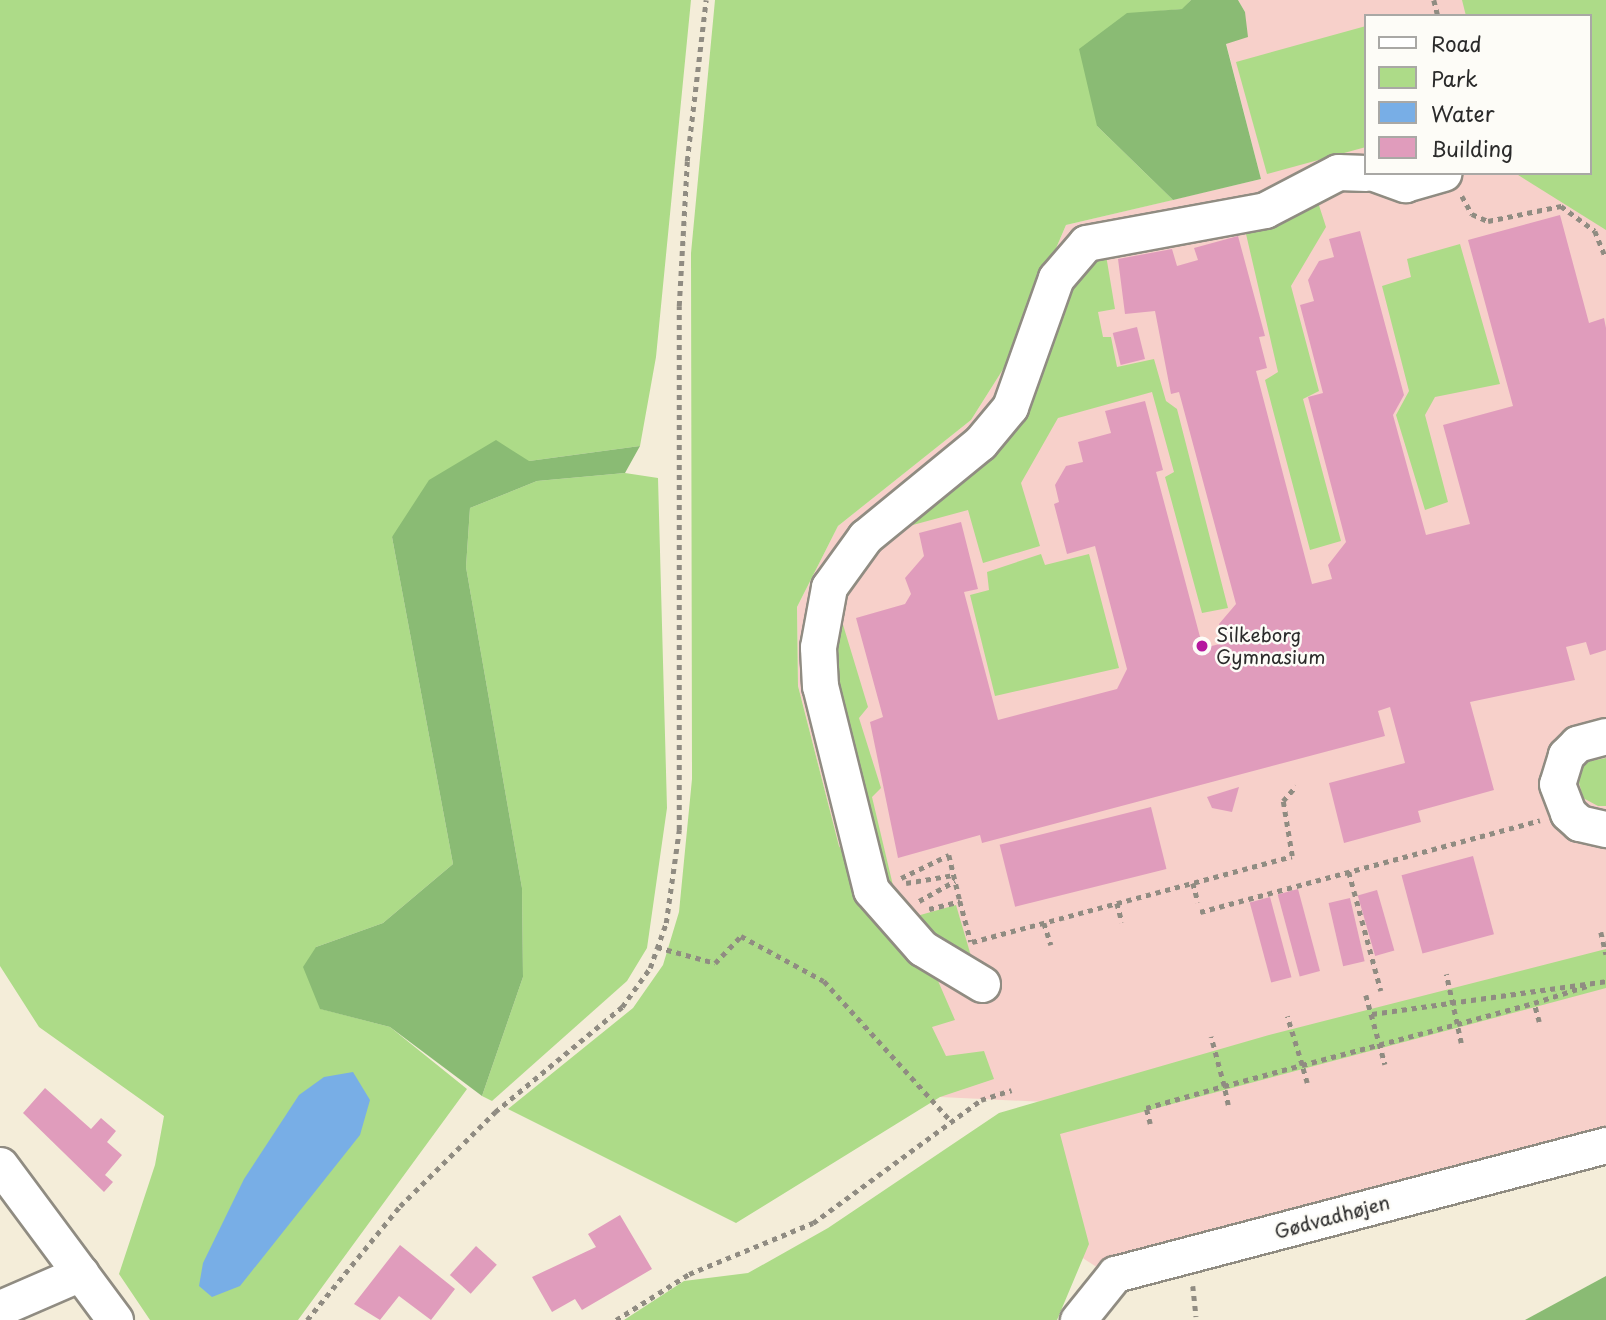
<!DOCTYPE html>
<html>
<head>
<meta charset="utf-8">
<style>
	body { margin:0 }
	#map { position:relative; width:1606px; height:1320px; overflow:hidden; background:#f4edd9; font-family:"Playpen Sans",sans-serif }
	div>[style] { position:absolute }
	.built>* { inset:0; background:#f7d0ca }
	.green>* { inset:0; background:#addb88 }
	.forest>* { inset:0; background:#8abb74 }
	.water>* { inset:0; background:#78aee6 }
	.building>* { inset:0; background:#e09cbc; transform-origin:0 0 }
	.path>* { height:4.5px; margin-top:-2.25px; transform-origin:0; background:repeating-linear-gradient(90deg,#908c82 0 5px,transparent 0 10px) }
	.roads { filter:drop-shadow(2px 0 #908c82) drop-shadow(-2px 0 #908c82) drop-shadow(0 2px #908c82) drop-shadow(0 -2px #908c82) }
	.minor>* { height:35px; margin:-17.5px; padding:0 17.5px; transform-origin:17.5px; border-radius:17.5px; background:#fff }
	.dots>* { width:19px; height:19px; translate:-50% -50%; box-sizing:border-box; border:4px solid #fdfcf7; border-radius:50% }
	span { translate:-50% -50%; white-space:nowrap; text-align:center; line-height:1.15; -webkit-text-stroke:5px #fdfcf7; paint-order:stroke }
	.poi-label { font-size:19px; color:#2b2b2b }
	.left { translate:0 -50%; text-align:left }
	.street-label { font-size:19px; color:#2b2b2b }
	.legend { position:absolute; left:1364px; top:14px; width:228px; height:161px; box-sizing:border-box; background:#fdfcf7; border:2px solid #a9a8a5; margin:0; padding:9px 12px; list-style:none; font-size:21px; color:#2b2b2b }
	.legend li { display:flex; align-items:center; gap:14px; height:35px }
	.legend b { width:35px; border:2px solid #a9a8a5 }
</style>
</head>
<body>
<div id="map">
	<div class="built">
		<div style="clip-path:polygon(evenodd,1238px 0,1606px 0,1606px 1156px,1126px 1286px,1078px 1255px,1045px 1102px,940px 1097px,875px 987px,798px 686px,797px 607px,838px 526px,971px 420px,1007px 363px,1066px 225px,1261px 179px,1226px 43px,1245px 12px,1238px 0,1366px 16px,1590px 16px,1590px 173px,1366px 173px,1366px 16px)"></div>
	</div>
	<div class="green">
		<div style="clip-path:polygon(0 0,691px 0,656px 357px,640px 446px,529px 461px,392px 537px,453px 864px,383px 923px,316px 947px,321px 1009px,390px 1027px,467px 1089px,298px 1320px,150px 1320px,119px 1274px,155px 1165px,164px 1116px,39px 1027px,0 966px)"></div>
		<div style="clip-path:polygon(715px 0,1191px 0,1183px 9px,1127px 14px,1097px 126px,1173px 200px,1066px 225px,1007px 363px,971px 420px,838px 526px,797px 607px,798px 686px,839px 846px,886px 923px,932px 967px,955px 1020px,932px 1027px,946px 1056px,984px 1051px,994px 1079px,940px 1097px,736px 1223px,508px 1109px,633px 1008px,663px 965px,679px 912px,692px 779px,691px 253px)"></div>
		<div style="clip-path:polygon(1462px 0,1606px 0,1606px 230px,1515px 173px,1590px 173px,1590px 16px,1466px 16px)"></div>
		<div style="clip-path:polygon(1366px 26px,1366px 147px,1267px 174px,1236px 62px)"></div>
		<div style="clip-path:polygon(1315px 193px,1326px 227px,1291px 286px,1319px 391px,1303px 399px,1341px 541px,1310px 550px,1265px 380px,1278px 372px,1243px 221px)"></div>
		<div style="clip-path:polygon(1460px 244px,1500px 384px,1435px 397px,1425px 415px,1448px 502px,1425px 510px,1396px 415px,1409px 391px,1382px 286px,1411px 277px,1407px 259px)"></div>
		<div style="clip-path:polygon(1105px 249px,1115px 309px,1098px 312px,1103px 337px,1111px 337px,1117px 367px,1154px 359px,1166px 401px,1177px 409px,1228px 608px,1202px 613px,1165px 477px,1174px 472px,1152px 392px,1058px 418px,1021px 483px,1040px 546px,983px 563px,968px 510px,887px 532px,962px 468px,1053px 299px)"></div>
		<div style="clip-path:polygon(625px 473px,658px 478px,667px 808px,647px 948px,627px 981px,492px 1101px,482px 1096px,523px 977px,522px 888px,466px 567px,470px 508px,537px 481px)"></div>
		<div style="clip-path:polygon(1041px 554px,1045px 565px,1089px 554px,1119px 668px,995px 696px,970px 595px,989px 590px,987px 572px)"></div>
		<div style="clip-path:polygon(834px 595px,868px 707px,859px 718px,881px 788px,872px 797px,900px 915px,881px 888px,832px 716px)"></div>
		<div style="clip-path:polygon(1606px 758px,1606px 806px,1598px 806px,1583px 798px,1577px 775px,1586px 762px)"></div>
		<div style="clip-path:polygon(956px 905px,971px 956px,948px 960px,906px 919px)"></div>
		<div style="clip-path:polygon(1606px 949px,1606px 988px,1060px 1134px,1089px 1244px,1057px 1320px,624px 1320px,684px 1281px,748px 1273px,828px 1228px,999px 1113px,1269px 1035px)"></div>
	</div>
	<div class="forest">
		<div style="clip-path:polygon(1191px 0,1238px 0,1245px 12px,1248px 37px,1226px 44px,1261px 179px,1173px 200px,1097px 126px,1079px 49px,1127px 13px,1182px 9px)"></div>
		<div style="clip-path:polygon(496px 440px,529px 461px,640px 446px,625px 473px,537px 481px,470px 508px,466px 567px,522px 888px,523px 977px,482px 1096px,390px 1027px,320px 1009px,303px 967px,316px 947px,383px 923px,453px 864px,392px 537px,429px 480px)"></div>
		<div style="clip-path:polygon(1606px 1276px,1606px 1320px,1525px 1320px)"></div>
	</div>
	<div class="water">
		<div style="clip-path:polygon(353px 1072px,370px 1100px,360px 1135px,240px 1286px,212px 1297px,199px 1286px,203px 1263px,244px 1179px,299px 1095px,324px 1077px)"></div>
	</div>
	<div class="building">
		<div style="clip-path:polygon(1560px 215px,1589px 323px,1604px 318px,1606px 328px,1606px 650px,1590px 655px,1586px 642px,1566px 647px,1575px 680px,1470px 702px,1494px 790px,1418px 811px,1421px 822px,1344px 843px,1329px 783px,1405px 763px,1390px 707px,1378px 711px,1385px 736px,982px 843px,980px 835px,898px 858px,870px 722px,883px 717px,856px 618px,905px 604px,911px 594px,905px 578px,924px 556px,919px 533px,961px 522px,978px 589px,964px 592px,998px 720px,1117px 689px,1127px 669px,1095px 546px,1067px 554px,1054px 504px,1059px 502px,1055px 485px,1066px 466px,1083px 462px,1078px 442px,1111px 433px,1105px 411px,1145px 401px,1163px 470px,1156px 472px,1203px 648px,1224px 643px,1219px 624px,1236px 604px,1179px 392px,1171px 394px,1155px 311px,1125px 314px,1118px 259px,1172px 249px,1177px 266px,1198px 260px,1194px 248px,1238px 236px,1265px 336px,1259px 337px,1267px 368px,1256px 371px,1312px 584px,1332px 579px,1328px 565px,1346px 542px,1308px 397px,1323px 393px,1300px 305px,1314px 301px,1308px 280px,1319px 261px,1334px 257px,1329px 239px,1360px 231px,1404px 395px,1393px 415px,1426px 535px,1470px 524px,1443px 425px,1513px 406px,1468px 240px)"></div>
		<div style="left:1137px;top:327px;width:33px;height:25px;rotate:76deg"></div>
		<div style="clip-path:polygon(1239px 787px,1232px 812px,1212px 808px,1207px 797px)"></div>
		<div style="left:1151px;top:807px;width:64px;height:156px;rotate:76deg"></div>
		<div style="left:1473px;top:856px;width:81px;height:74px;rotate:75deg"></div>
		<div style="left:1298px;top:889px;width:85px;height:21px;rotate:75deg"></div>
		<div style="left:1377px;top:890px;width:63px;height:20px;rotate:74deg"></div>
		<div style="left:1270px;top:897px;width:83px;height:21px;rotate:75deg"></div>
		<div style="left:1350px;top:898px;width:65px;height:22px;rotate:77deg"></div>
		<div style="clip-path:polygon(45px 1088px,91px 1129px,101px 1118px,116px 1131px,107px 1142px,122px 1155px,105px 1175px,113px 1182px,104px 1192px,23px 1113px)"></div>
		<div style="clip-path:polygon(620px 1215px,652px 1269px,582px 1310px,575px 1299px,552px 1312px,532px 1277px,596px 1247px,588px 1234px)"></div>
		<div style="clip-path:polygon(400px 1245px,455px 1289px,431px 1320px,399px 1296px,380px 1320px,354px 1304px)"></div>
		<div style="left:476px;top:1246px;width:28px;height:39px;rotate:42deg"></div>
	</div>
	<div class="path">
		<div style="left:1434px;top:0;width:16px;rotate:76deg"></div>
		<div style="left:1462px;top:196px;width:21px;rotate:61deg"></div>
		<div style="left:1472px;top:214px;width:17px;rotate:24deg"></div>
		<div style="left:1488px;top:221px;width:75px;rotate:-11.6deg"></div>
		<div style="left:1561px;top:206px;width:42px;rotate:36.3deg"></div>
		<div style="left:1595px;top:231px;width:29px;rotate:68deg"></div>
		<div style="left:1349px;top:872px;width:123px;rotate:74.9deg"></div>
		<div style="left:901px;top:878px;width:53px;rotate:-25.6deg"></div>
		<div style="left:949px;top:855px;width:47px;rotate:76.6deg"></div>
		<div style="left:906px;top:883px;width:49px;rotate:-9.5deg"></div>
		<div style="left:1193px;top:883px;width:20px;rotate:75deg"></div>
		<div style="left:919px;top:901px;width:41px;rotate:-29.1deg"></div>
		<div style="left:1117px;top:903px;width:20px;rotate:75deg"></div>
		<div style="left:929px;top:909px;width:32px;rotate:-14deg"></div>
		<div style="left:960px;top:901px;width:42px;rotate:75deg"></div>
		<div style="left:1200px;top:912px;width:352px;rotate:-15.1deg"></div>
		<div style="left:1044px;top:923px;width:23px;rotate:72deg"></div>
		<div style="left:1601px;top:932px;width:23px;rotate:77deg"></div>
		<div style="left:972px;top:942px;width:331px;rotate:-15deg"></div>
		<div style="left:1292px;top:856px;width:56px;rotate:-99.3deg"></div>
		<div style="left:1283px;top:801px;width:20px;rotate:-49deg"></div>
		<div style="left:657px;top:947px;width:60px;rotate:15.4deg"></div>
		<div style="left:715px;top:963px;width:37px;rotate:-46deg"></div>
		<div style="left:741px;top:936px;width:94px;rotate:28.5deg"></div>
		<div style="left:824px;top:981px;width:189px;rotate:47.8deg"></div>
		<div style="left:1366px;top:995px;width:72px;rotate:74.6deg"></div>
		<div style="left:1372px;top:1014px;width:236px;rotate:-8deg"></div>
		<div style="left:1539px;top:1022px;width:20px;rotate:-105deg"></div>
		<div style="left:1534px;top:1003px;width:56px;rotate:-17.8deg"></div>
		<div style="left:1461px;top:1043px;width:19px;rotate:-102deg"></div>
		<div style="left:1457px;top:1024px;width:80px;rotate:-15.3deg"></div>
		<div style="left:1307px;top:1083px;width:19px;rotate:-106deg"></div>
		<div style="left:1302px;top:1065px;width:160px;rotate:-14.8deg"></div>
		<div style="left:1457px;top:1024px;width:51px;rotate:-102.4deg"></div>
		<div style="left:1228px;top:1105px;width:19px;rotate:-102deg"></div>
		<div style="left:1224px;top:1086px;width:81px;rotate:-15.1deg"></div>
		<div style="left:1302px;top:1065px;width:51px;rotate:-107deg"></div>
		<div style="left:1150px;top:1124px;width:16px;rotate:-104deg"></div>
		<div style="left:1146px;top:1108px;width:81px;rotate:-15.8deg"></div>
		<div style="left:1224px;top:1086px;width:51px;rotate:-104.9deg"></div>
		<div style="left:1193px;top:1286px;width:31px;rotate:84deg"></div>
		<div style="left:307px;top:1320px;width:147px;rotate:-50.8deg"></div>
		<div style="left:400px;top:1206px;width:134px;rotate:-44.7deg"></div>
		<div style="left:495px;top:1112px;width:165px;rotate:-39.6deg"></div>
		<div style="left:622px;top:1007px;width:48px;rotate:-54.3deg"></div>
		<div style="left:650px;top:968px;width:48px;rotate:-70.4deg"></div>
		<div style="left:666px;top:923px;width:94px;rotate:-82deg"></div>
		<div style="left:679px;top:830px;width:524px;rotate:-90deg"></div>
		<div style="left:679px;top:306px;width:145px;rotate:-86.8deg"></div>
		<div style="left:687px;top:161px;width:162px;rotate:-83.3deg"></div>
		<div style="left:616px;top:1320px;width:86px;rotate:-32.2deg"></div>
		<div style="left:689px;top:1274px;width:134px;rotate:-22.4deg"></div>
		<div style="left:813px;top:1223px;width:208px;rotate:-36.2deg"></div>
		<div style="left:981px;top:1100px;width:32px;rotate:-18deg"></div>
	</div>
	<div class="roads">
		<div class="minor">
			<div style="left:1374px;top:173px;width:33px;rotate:20deg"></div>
			<div style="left:1405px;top:184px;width:40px;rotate:-16deg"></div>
			<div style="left:1606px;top:736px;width:30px;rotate:165deg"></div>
			<div style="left:1577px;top:744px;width:16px;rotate:135deg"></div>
			<div style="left:1566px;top:755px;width:30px;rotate:107deg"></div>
			<div style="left:1557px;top:784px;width:31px;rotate:69deg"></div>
			<div style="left:1568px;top:813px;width:15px;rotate:42deg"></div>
			<div style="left:1579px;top:823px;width:28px;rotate:13deg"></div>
			<div style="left:982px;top:984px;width:70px;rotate:-149deg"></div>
			<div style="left:922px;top:948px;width:77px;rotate:-131.3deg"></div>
			<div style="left:871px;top:890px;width:210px;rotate:-104deg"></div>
			<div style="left:820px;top:686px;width:39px;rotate:-93deg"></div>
			<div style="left:818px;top:647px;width:61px;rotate:-79.6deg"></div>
			<div style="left:829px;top:587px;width:62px;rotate:-54.2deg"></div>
			<div style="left:865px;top:537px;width:149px;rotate:-39.3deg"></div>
			<div style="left:980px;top:443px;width:47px;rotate:-50.2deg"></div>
			<div style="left:1010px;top:407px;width:137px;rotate:-70.4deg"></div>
			<div style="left:1056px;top:278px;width:46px;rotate:-49.4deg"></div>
			<div style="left:1086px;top:243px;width:182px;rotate:-10.4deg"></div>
			<div style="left:1265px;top:210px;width:82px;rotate:-27.5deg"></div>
			<div style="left:1338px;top:172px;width:28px;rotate:2deg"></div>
			<div style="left:0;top:1165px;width:193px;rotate:53.4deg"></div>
			<div style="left:0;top:1308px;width:88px;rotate:-23.4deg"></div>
			<div style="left:1078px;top:1320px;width:59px;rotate:-51.2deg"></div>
			<div style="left:1115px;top:1274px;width:508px;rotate:-14.72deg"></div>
		</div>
	</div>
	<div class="dots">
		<div style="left:1202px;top:646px;background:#b5179e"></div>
	</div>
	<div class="poi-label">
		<span class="left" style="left:1216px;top:646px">Silkeborg<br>Gymnasium</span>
	</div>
	<div class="street-label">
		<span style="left:1332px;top:1217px;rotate:-15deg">Gødvadhøjen</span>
	</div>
	<ul class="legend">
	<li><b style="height:9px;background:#fff"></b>Road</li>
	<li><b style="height:19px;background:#addb88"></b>Park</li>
	<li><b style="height:19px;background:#78aee6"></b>Water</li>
	<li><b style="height:19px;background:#e09cbc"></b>Building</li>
	</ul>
</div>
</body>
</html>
